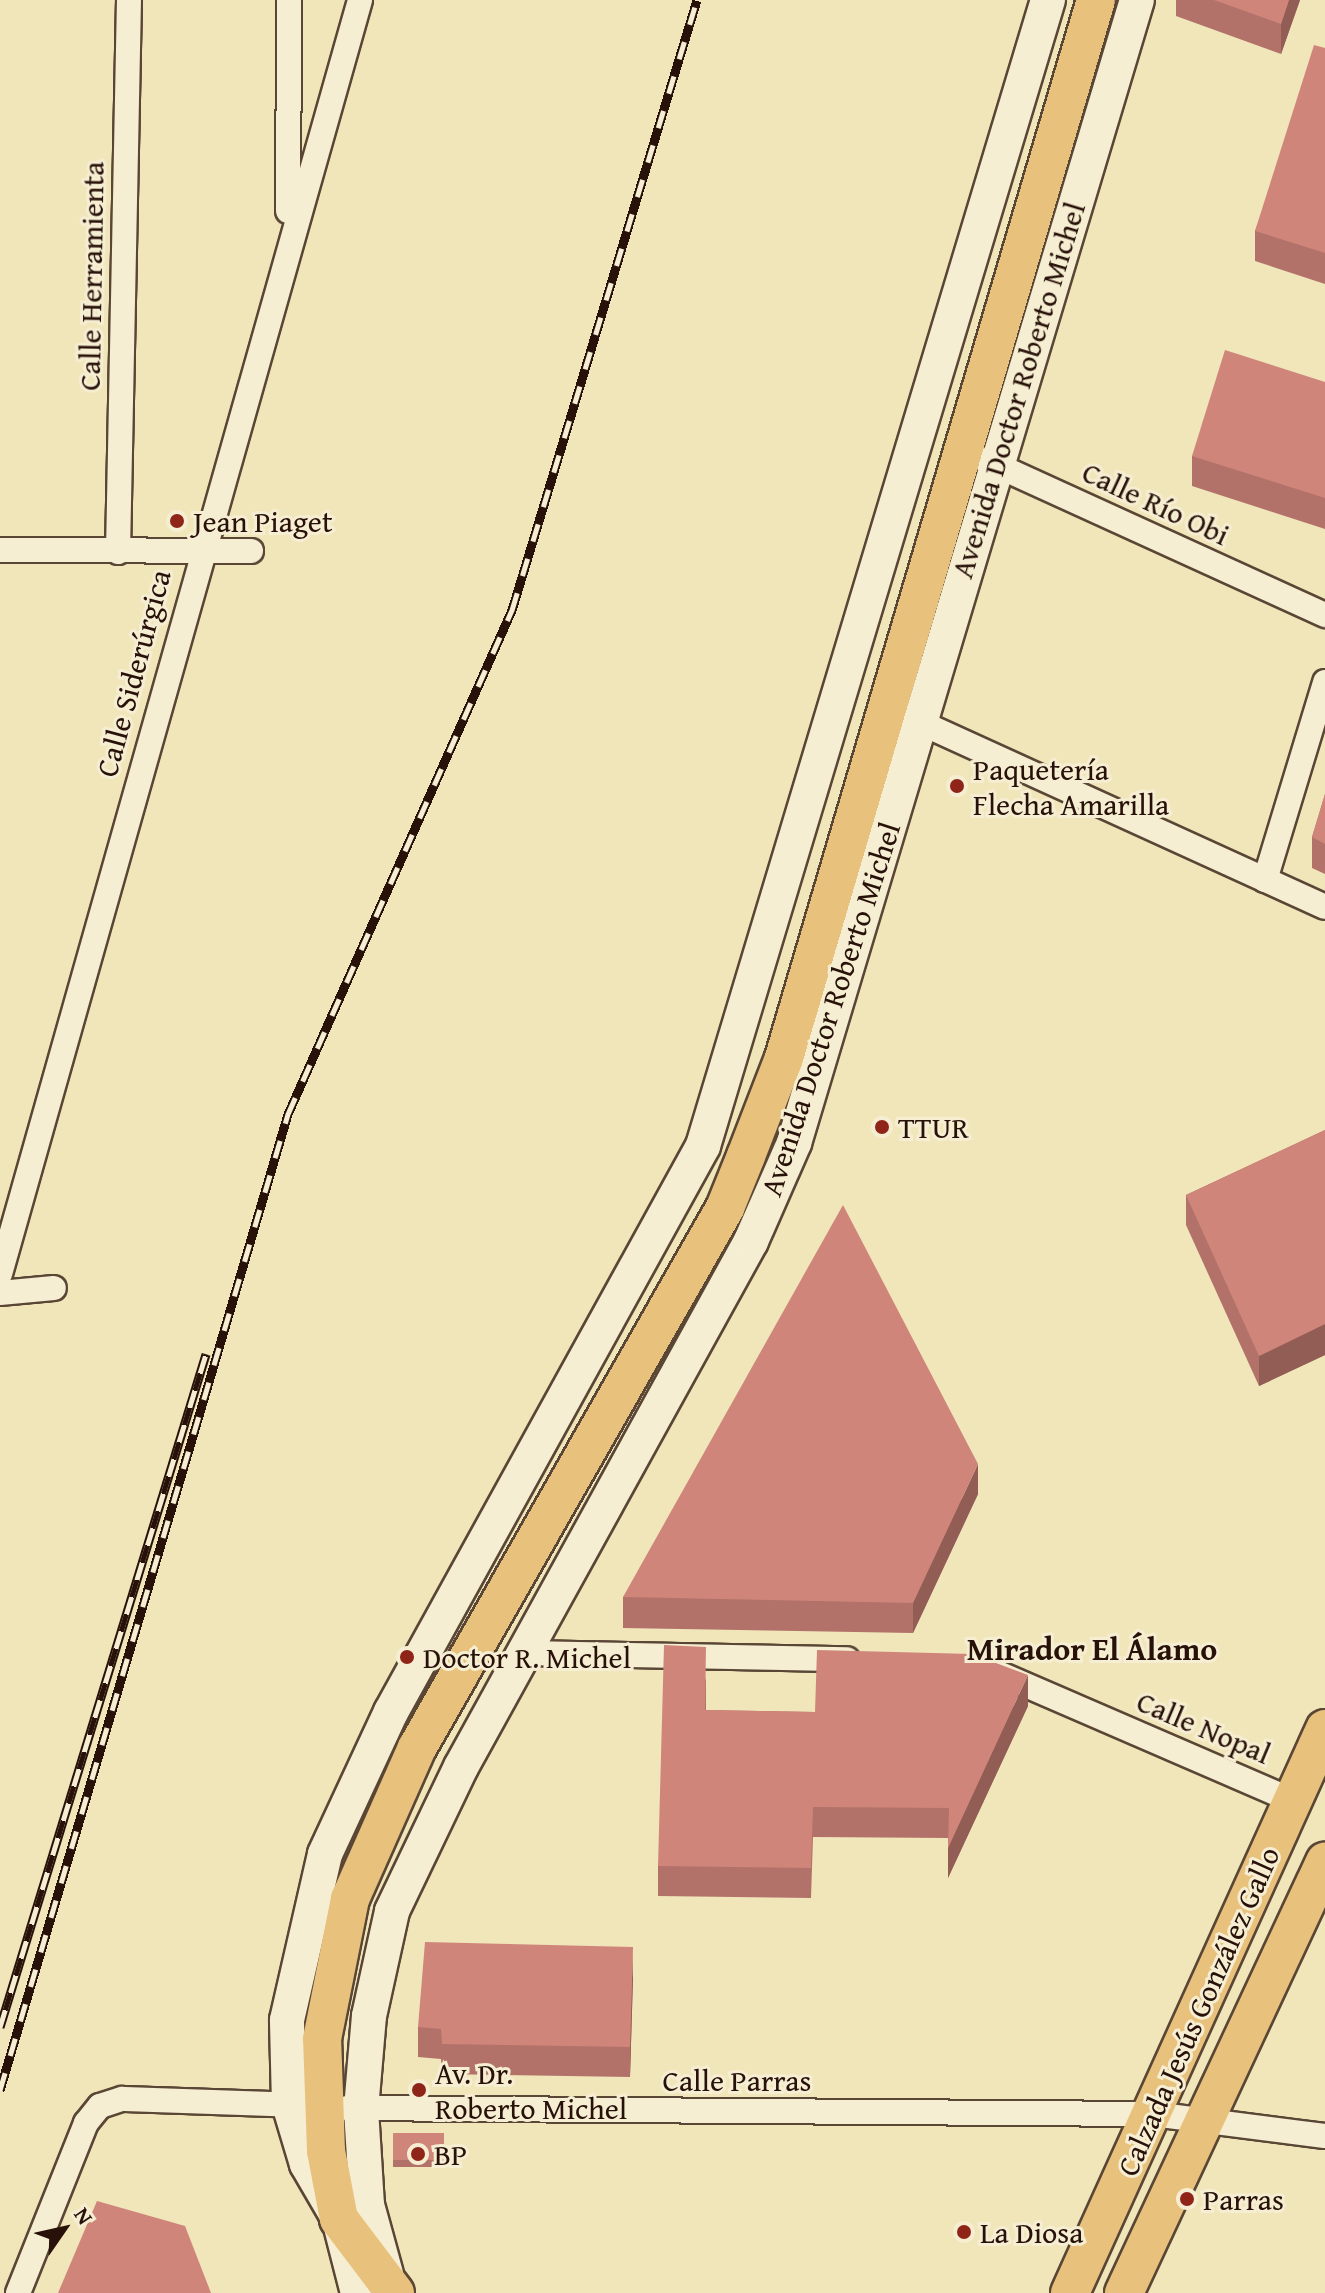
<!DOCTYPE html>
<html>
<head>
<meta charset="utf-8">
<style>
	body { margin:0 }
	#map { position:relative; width:1325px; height:2293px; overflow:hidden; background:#f1e5ba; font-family:"Gentium Book Plus",serif }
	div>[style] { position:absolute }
	.roads { filter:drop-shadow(2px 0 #5a4635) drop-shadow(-2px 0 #5a4635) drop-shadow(0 2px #5a4635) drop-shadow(0 -2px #5a4635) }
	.minor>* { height:24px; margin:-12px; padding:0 12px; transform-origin:12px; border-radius:12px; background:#f6eed2 }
	.secondary>* { height:34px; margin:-17px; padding:0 17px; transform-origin:17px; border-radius:17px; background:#f6eed2 }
	.primary>* { height:38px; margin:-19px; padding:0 19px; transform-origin:19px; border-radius:19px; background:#e8c27d }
	.rail>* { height:9px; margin-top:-4.5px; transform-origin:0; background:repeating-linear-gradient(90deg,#f6eed2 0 18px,#271109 0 36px); box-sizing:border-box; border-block:2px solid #271109 }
	.wall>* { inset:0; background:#b27269; transform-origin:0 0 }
	.shaded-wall>* { inset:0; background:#915d55 }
	.building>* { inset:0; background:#cf857a; transform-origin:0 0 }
	.dots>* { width:22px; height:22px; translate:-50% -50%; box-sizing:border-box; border:4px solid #f6eed2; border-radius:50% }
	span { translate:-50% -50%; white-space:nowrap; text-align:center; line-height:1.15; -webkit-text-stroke:6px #f6eed2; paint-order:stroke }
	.street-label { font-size:30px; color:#271109 }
	.poi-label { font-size:30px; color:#271109 }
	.left { translate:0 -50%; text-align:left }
	.neighbourhood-label { font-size:32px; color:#271109; font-weight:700 }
	.north { position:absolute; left:24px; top:2189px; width:80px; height:80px; -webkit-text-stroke:6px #f6eed2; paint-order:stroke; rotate:56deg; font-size:22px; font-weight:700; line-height:32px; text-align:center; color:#271109 }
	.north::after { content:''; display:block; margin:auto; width:28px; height:36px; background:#271109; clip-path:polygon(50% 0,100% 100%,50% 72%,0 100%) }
</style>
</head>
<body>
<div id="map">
	<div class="roads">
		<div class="minor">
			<div style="left:288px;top:211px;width:211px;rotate:-89.7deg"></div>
			<div style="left:985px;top:460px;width:374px;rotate:24.5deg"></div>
			<div style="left:0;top:550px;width:251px;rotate:0.2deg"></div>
			<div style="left:118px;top:552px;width:552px;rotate:-88.86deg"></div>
			<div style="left:906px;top:716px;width:460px;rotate:24.5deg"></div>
			<div style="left:1265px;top:880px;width:207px;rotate:-73.1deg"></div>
			<div style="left:0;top:1274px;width:1324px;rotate:-74.22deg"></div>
			<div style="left:0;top:1293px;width:54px;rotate:-5.3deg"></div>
			<div style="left:526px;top:1653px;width:321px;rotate:1.1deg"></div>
			<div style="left:998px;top:1673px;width:319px;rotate:23.4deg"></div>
			<div style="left:347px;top:2108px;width:806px;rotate:0.43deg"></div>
			<div style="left:1153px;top:2114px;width:173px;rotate:7.3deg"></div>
			<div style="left:18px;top:2293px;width:183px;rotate:-68.2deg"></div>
			<div style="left:86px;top:2123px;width:22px;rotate:-51deg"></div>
			<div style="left:100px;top:2106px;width:23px;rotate:-18deg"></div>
			<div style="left:122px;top:2099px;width:181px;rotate:1.9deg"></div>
		</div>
		<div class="secondary">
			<div style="left:386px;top:2274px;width:72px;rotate:-105.4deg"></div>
			<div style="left:367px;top:2205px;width:96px;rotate:-93.6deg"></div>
			<div style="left:361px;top:2109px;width:93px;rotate:-85.1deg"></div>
			<div style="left:369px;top:2016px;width:107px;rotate:-77.6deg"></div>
			<div style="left:392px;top:1911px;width:160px;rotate:-64.4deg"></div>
			<div style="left:461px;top:1767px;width:601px;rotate:-61.13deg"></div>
			<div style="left:751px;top:1241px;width:107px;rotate:-66.3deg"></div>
			<div style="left:794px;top:1143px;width:1193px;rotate:-73.3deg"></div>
			<div style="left:358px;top:2293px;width:76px;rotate:-104.4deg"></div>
			<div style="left:339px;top:2219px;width:64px;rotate:-120.2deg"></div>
			<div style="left:307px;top:2164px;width:63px;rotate:-106.7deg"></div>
			<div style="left:289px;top:2104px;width:84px;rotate:-91.4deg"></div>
			<div style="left:287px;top:2020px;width:170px;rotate:-77.1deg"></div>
			<div style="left:325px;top:1854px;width:157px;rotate:-65.1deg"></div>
			<div style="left:391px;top:1712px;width:646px;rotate:-61.13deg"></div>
			<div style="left:703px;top:1146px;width:1197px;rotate:-73.25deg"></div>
		</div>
		<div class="primary">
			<div style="left:395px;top:2293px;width:93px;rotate:-127.1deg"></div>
			<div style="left:339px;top:2219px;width:69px;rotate:-100.8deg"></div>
			<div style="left:326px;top:2151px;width:112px;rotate:-92deg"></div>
			<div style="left:322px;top:2039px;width:143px;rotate:-78.7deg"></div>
			<div style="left:350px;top:1899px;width:165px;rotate:-66.1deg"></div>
			<div style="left:417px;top:1748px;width:622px;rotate:-60.3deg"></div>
			<div style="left:725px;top:1208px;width:56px;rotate:-68deg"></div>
			<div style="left:746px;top:1156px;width:105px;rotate:-68.8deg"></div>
			<div style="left:784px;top:1058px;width:1103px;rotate:-73.57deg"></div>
			<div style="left:1070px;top:2293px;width:619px;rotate:-65.67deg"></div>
			<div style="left:1124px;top:2293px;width:476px;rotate:-65deg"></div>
		</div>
	</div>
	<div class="rail">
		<div style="left:0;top:2027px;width:704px;rotate:-72.98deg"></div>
		<div style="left:0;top:2090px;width:1018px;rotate:-73.56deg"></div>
		<div style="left:288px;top:1114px;width:552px;rotate:-66.04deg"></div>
		<div style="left:512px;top:610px;width:637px;rotate:-73.13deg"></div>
	</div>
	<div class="wall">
		<div style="clip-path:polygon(1176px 0,1300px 0,1281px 54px,1176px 16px)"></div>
		<div style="clip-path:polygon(1325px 48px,1325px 284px,1255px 261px,1255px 231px)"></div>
		<div style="clip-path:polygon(1325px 382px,1325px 529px,1192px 486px,1192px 456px)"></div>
		<div style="clip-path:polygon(1325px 794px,1325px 874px,1312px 868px,1312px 837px)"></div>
		<div style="clip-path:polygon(1325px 1130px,1325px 1355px,1259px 1386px,1186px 1225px,1186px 1195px)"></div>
		<div style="clip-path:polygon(978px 1494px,913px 1633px,623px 1628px,623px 1597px)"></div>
		<div style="clip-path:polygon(706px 1677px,706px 1710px,815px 1712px,1028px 1706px,948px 1878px,948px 1838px,813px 1837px,811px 1898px,658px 1896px,658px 1866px)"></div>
		<div style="clip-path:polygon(633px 1977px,630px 2077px,442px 2074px,441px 2059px,418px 2057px,418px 2027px)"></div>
		<div style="left:393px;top:2133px;width:51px;height:34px"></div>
	</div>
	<div class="shaded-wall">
		<div style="clip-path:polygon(1289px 0,1300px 0,1281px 54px,1281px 24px)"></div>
		<div style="clip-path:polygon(1325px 1324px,1325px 1355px,1259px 1386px,1259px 1356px)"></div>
		<div style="clip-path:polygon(978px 1464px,978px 1494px,913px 1633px,913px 1603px)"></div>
		<div style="clip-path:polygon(1028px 1675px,1028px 1706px,948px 1878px,948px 1848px)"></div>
		<div style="clip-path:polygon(633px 1947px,633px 1977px,630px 2077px,630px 2047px)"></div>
	</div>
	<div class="building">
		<div style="clip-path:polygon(1214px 0,1289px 0,1281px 24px)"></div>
		<div style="clip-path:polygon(1314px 45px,1325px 48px,1325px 253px,1255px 231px)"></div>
		<div style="clip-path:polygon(1225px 350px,1325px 382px,1325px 498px,1192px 456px)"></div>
		<div style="clip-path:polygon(1325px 794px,1325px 844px,1312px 837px)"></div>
		<div style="clip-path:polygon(1325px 1130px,1325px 1324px,1259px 1356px,1186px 1195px)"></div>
		<div style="clip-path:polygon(843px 1205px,978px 1464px,913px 1603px,623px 1597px)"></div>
		<div style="clip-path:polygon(664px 1645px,706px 1647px,705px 1710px,815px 1712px,817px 1650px,972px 1654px,1028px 1675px,948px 1848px,949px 1808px,813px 1807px,811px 1868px,658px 1866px)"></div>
		<div style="clip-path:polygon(425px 1942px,633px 1947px,630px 2047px,442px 2044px,441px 2029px,418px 2027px)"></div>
		<div style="left:393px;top:2133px;width:51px;height:27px"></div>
		<div style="clip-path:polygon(97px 2201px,185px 2226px,211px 2293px,58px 2293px)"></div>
	</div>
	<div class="dots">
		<div style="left:177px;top:521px;background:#8f2418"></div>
		<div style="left:957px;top:786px;background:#8f2418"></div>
		<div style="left:882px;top:1127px;background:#8f2418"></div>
		<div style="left:407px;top:1657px;background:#8f2418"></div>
		<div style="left:419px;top:2090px;background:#8f2418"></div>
		<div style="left:418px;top:2154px;background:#8f2418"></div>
		<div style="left:1187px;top:2199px;background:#8f2418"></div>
		<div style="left:964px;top:2232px;background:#8f2418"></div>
	</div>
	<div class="street-label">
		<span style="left:91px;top:276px;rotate:-89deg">Calle Herramienta</span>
		<span style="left:1018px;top:390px;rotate:-73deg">Avenida Doctor Roberto Michel</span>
		<span style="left:1156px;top:503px;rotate:25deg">Calle Río Obi</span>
		<span style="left:133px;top:673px;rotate:-75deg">Calle Siderúrgica</span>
		<span style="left:830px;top:1009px;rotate:-72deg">Avenida Doctor Roberto Michel</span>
		<span style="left:1204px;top:1727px;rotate:23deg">Calle Nopal</span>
		<span style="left:1198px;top:2011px;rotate:-66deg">Calzada Jesús González Gallo</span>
		<span style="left:737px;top:2080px">Calle Parras</span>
	</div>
	<div class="poi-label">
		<span class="left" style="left:193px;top:521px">Jean Piaget</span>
		<span class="left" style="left:973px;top:786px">Paquetería<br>Flecha Amarilla</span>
		<span class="left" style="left:898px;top:1127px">TTUR</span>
		<span class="left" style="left:423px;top:1657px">Doctor R. Michel</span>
		<span class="left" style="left:435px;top:2090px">Av. Dr.<br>Roberto Michel</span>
		<span class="left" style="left:434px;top:2154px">BP</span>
		<span class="left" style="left:1203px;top:2199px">Parras</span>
		<span class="left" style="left:980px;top:2232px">La Diosa</span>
	</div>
	<div class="neighbourhood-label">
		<span style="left:1092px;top:1649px">Mirador El Álamo</span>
	</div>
	<div class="north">N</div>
</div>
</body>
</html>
